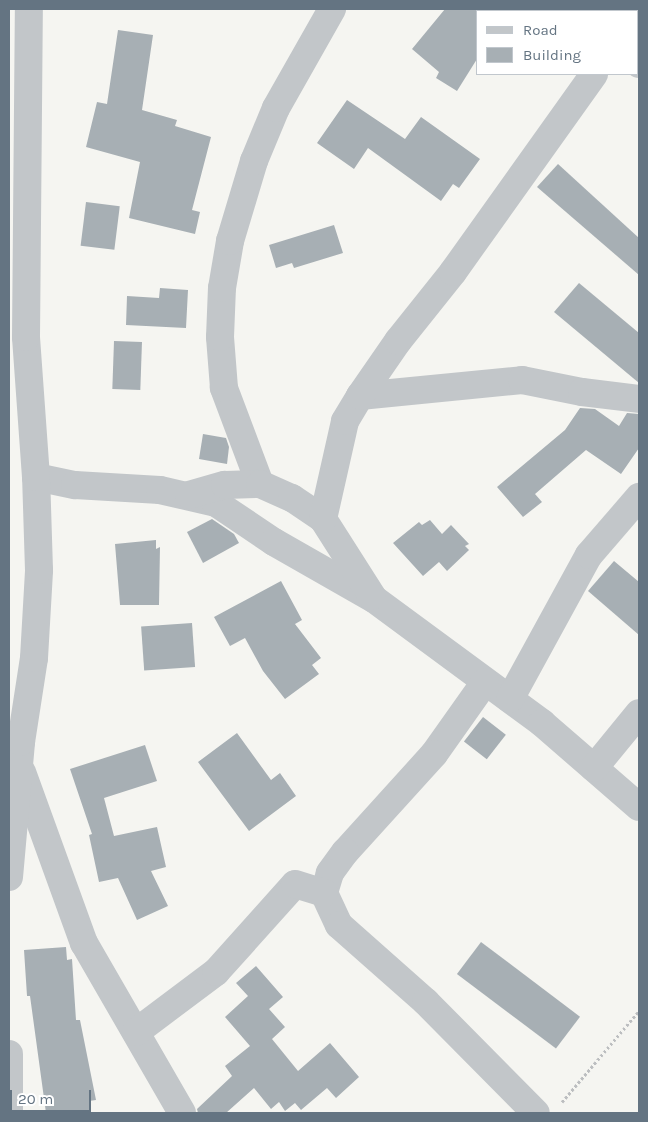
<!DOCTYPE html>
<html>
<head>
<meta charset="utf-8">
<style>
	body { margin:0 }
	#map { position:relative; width:648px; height:1122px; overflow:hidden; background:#f5f5f1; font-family:Karla,sans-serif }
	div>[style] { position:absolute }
	.building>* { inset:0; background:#a7afb4; transform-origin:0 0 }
	.path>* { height:3px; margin-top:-1.5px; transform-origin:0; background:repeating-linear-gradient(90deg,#bcbec0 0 2.5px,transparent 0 5px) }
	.minor>* { height:28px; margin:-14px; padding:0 14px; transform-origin:14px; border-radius:14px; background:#c2c6c9 }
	span { translate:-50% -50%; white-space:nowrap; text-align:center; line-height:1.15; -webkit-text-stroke:5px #fff; paint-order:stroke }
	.frame { position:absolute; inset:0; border:10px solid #647482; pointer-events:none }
	.legend { position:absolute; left:476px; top:10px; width:162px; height:65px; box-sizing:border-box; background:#fff; border:1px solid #c1c7cd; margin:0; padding:6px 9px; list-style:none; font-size:15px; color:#647482 }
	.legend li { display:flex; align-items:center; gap:10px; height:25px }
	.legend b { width:25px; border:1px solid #c1c7cd }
	.scale { position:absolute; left:10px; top:1090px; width:81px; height:22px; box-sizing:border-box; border:2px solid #647482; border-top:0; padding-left:6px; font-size:15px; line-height:18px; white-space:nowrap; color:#647482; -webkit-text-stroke:4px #fff; paint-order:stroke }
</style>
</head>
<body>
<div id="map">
	<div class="building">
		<div style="clip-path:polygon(445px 9px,477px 9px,477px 59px,457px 91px,436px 78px,439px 72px,412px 49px)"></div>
		<div style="clip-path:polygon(118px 30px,153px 35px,142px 110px,177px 120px,175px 126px,211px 137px,192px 210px,200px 212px,195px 234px,129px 218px,140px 162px,86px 147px,97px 102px,107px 104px)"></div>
		<div style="clip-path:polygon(347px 100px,405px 139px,421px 117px,480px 159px,459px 188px,453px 184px,441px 201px,368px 148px,354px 169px,317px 143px)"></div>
		<div style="clip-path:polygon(558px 164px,639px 238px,639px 275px,537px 187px)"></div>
		<div style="left:86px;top:202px;width:34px;height:44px;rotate:7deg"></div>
		<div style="clip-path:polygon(334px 225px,343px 253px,294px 268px,292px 263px,276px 268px,269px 245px)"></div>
		<div style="clip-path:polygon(579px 283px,639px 333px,639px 383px,554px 312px)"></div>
		<div style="clip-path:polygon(160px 288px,188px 290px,186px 328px,126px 325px,127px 296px,159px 298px)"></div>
		<div style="left:114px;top:341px;width:28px;height:48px;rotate:2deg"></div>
		<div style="clip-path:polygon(580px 408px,595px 409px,619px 426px,627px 413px,639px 414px,639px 448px,621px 474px,586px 450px,535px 494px,542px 502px,523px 517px,497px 487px,565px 430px)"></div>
		<div style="clip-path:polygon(203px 434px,226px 438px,229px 447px,227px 464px,199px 459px)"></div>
		<div style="clip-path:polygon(212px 519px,234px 534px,239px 543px,203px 563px,187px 532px)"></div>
		<div style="clip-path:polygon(430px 520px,442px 534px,451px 525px,469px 544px,465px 546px,469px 550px,447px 571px,439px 562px,423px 576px,393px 543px,419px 522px,422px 525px)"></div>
		<div style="clip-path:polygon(156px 540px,156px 549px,160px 547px,159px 605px,120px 605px,115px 544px)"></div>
		<div style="clip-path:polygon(614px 561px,639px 582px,639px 635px,588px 591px)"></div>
		<div style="clip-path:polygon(281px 581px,302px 620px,295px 624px,321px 658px,312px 665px,319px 674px,285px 699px,263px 671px,245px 638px,230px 646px,214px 617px)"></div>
		<div style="left:192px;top:623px;width:44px;height:51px;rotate:86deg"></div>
		<div style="left:483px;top:717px;width:29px;height:31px;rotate:38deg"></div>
		<div style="clip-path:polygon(237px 733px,271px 780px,280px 773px,296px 796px,249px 831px,198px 762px)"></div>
		<div style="clip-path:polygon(145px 745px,157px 781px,104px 798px,114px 836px,157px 827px,166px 867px,151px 871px,168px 906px,137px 920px,118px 878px,99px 882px,89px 835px,92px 834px,70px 769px)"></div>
		<div style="left:481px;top:942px;width:124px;height:40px;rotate:37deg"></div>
		<div style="clip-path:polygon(66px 947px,67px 960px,72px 959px,76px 1020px,80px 1020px,96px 1100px,89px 1101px,90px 1113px,46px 1113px,30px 996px,27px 996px,24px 950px)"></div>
		<div style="clip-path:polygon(256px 966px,283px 997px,269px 1009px,285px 1027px,272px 1039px,298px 1071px,330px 1043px,359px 1077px,336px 1098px,327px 1088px,301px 1110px,295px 1103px,285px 1111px,279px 1102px,271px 1109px,254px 1088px,226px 1113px,198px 1113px,197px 1109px,232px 1076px,225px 1066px,250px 1046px,225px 1017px,248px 996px,236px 983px)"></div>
	</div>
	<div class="path">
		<div style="left:562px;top:1102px;width:119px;rotate:-49.8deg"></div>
	</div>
	<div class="minor">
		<div style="left:637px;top:12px;width:4px;rotate:-56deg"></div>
		<div style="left:637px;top:62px;width:3px;rotate:45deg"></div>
		<div style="left:360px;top:396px;width:163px;rotate:-5.6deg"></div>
		<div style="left:522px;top:380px;width:61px;rotate:11.3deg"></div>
		<div style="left:582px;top:392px;width:57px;rotate:7deg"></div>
		<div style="left:36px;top:477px;width:40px;rotate:12deg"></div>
		<div style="left:75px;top:485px;width:85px;rotate:3.4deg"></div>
		<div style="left:160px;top:490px;width:57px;rotate:13.1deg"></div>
		<div style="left:216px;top:503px;width:70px;rotate:33.9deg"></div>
		<div style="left:274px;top:542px;width:115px;rotate:29.7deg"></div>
		<div style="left:374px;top:599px;width:209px;rotate:36.4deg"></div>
		<div style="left:542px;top:723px;width:128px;rotate:40.9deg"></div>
		<div style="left:260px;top:484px;width:103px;rotate:-110.6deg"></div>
		<div style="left:224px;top:388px;width:51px;rotate:-94.5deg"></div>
		<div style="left:220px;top:337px;width:49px;rotate:-87.7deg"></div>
		<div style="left:222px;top:288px;width:48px;rotate:-80.3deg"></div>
		<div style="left:230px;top:241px;width:84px;rotate:-73.3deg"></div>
		<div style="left:254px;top:161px;width:57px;rotate:-67.5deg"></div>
		<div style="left:276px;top:108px;width:114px;rotate:-60.5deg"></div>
		<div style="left:189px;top:495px;width:37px;rotate:-16deg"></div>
		<div style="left:225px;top:485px;width:35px;rotate:-2deg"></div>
		<div style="left:260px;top:484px;width:35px;rotate:24deg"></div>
		<div style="left:292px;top:498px;width:37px;rotate:34deg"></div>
		<div style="left:323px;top:519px;width:91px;rotate:57.5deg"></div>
		<div style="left:323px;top:519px;width:100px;rotate:-77.3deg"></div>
		<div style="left:345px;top:421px;width:29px;rotate:-59deg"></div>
		<div style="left:360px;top:396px;width:67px;rotate:-55.4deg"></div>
		<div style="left:398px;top:341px;width:88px;rotate:-51.4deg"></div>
		<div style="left:453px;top:272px;width:243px;rotate:-54.5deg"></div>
		<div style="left:485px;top:682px;width:88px;rotate:125.3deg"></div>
		<div style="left:434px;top:754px;width:132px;rotate:132.2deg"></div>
		<div style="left:345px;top:852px;width:26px;rotate:126deg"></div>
		<div style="left:330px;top:873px;width:21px;rotate:107deg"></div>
		<div style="left:324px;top:893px;width:35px;rotate:65deg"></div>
		<div style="left:339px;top:925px;width:116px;rotate:41.5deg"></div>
		<div style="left:426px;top:1002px;width:156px;rotate:45.3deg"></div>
		<div style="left:510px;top:699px;width:164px;rotate:-61.3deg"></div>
		<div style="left:589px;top:555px;width:77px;rotate:-49.2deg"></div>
		<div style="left:594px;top:768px;width:71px;rotate:-50.7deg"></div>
		<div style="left:22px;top:772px;width:182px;rotate:70.1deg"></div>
		<div style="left:84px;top:943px;width:196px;rotate:60deg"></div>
		<div style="left:9px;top:877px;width:136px;rotate:-84.9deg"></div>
		<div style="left:21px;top:742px;width:85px;rotate:-81.2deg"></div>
		<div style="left:34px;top:658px;width:88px;rotate:-86.7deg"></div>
		<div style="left:39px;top:570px;width:93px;rotate:-91.8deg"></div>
		<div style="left:36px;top:477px;width:140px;rotate:-94.1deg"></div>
		<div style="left:26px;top:337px;width:328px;rotate:-89.5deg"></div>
		<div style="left:136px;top:1032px;width:100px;rotate:-36.9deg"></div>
		<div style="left:216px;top:972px;width:118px;rotate:-48.1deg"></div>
		<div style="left:295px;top:884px;width:30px;rotate:17deg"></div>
		<div style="left:9px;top:1054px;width:57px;rotate:90deg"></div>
	</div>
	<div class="frame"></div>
	<ul class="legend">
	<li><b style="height:6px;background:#c2c6c9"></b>Road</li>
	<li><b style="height:14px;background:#a7afb4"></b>Building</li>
	</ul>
	<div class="scale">20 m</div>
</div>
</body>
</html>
